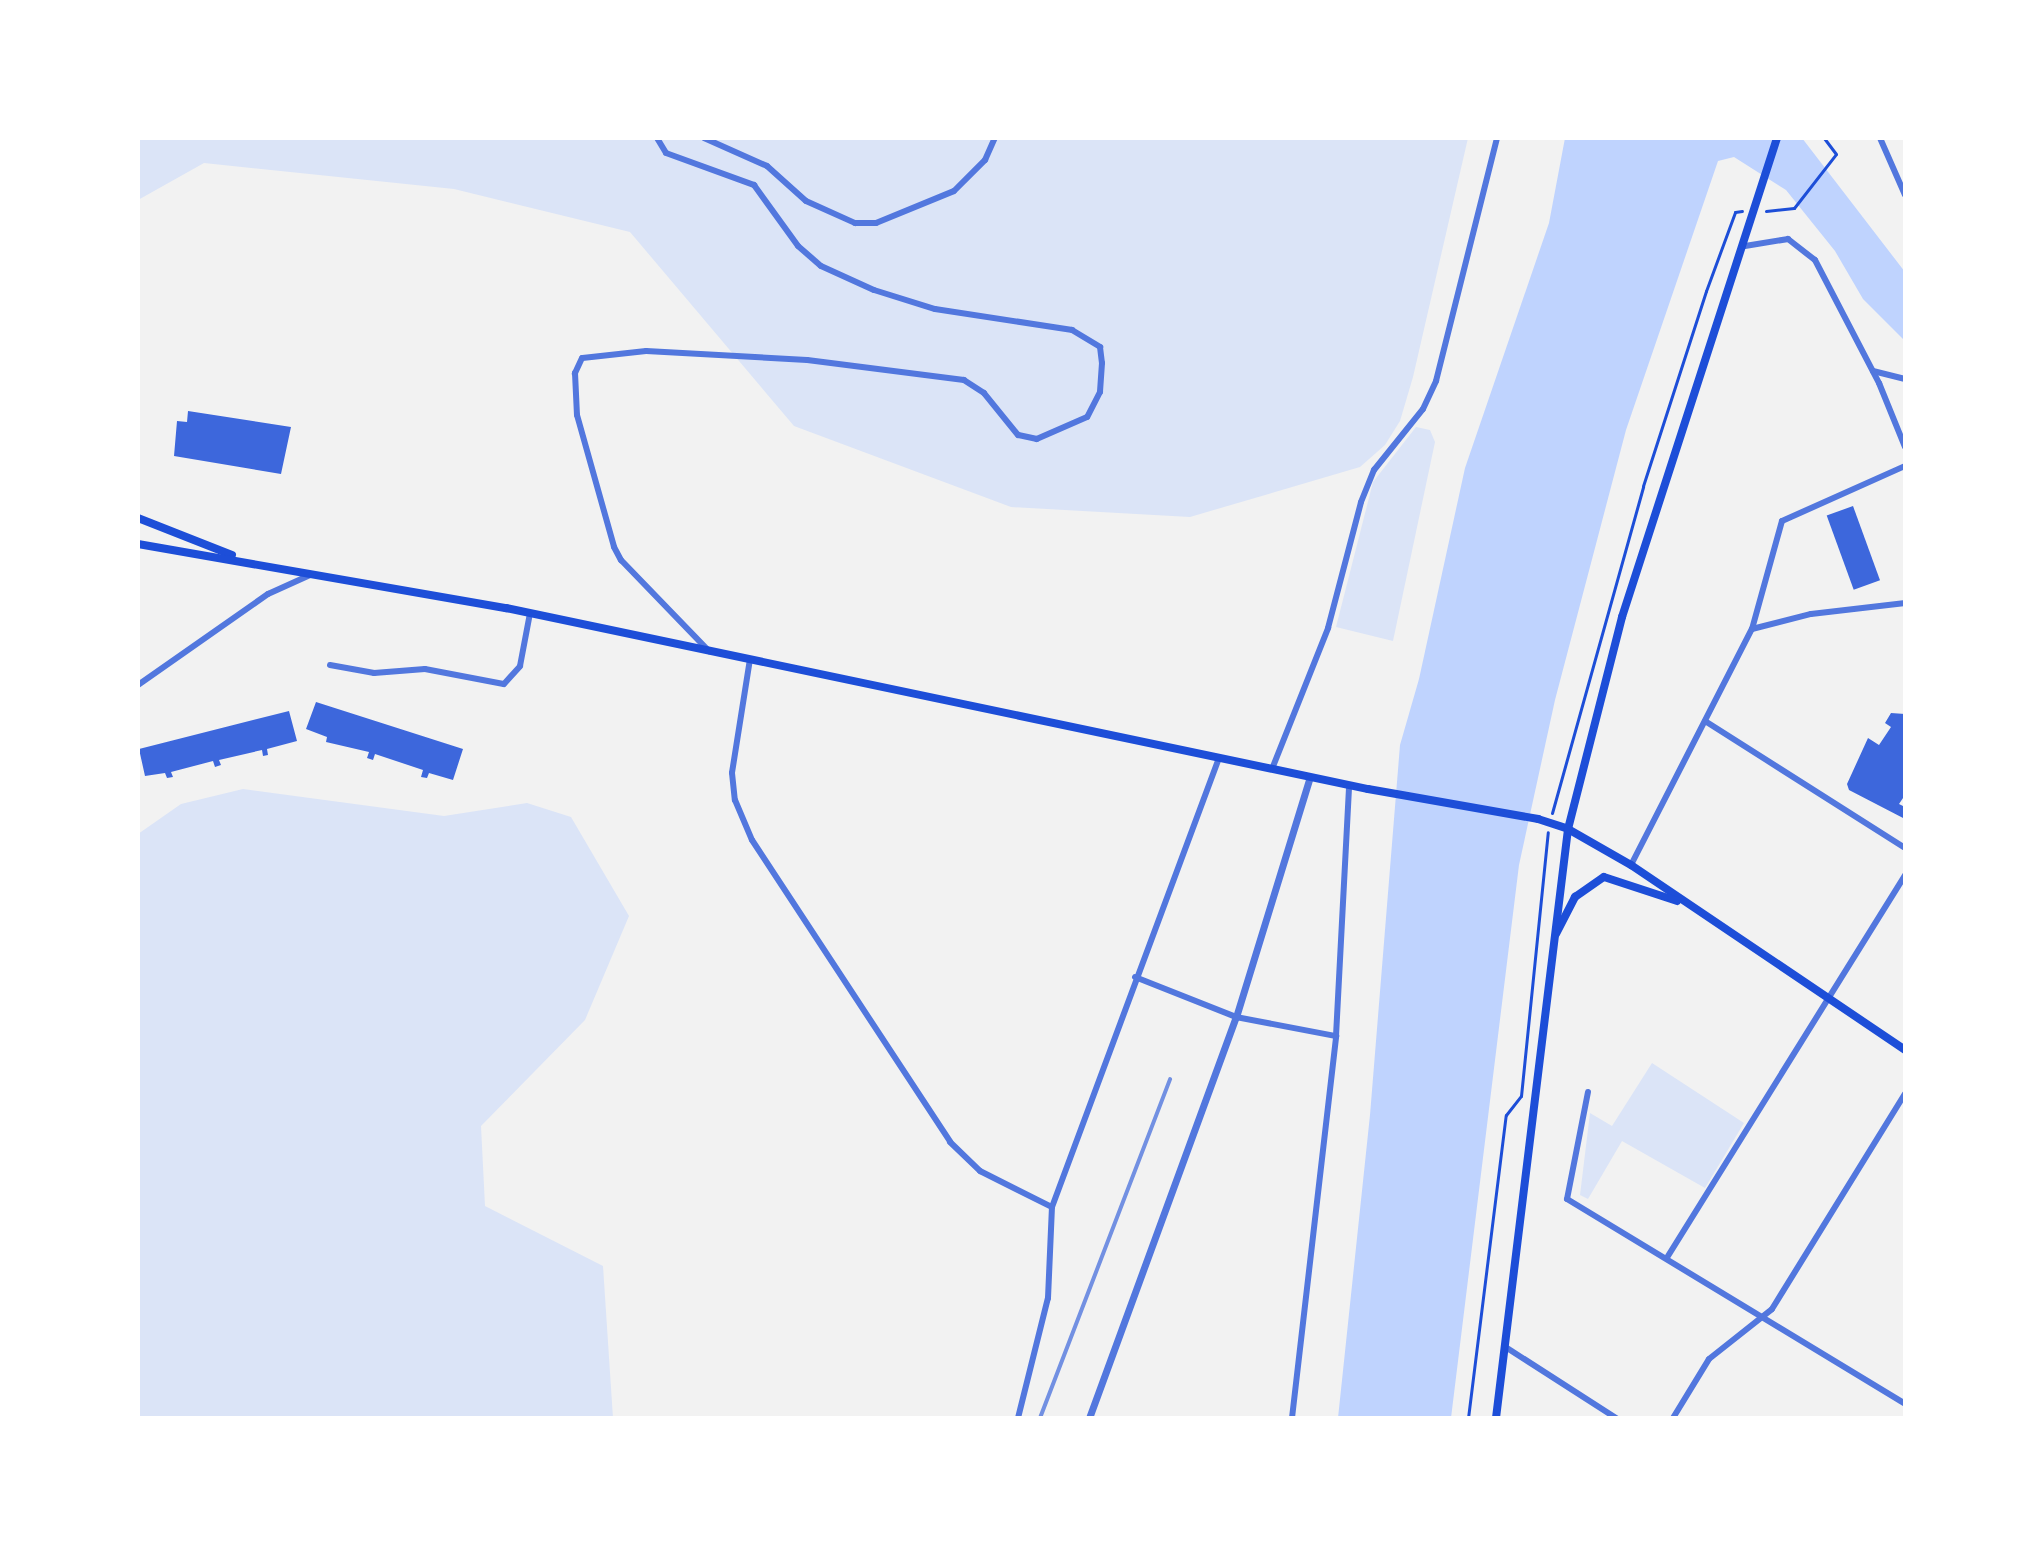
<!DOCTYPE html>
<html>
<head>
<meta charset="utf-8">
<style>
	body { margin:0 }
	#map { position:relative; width:2043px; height:1556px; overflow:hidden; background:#f2f2f2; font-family:"Asap Condensed",sans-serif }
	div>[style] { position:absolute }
	.green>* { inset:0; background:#dbe4f7 }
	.water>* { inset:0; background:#bfd3fe }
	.building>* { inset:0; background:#3d67dc; transform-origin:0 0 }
	.path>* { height:3px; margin:-1.5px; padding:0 1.5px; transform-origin:1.5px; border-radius:1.5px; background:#1d4ed8 }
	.minor>* { height:6px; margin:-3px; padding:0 3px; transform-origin:3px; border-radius:3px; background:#5277de }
	.tertiary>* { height:7px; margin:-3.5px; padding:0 3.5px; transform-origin:3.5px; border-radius:3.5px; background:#5277de }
	.secondary>* { height:8px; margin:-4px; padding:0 4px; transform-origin:4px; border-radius:4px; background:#1d4ed8 }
	.rail>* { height:4px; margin:-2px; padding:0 2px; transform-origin:2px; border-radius:2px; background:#7290e2 }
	span { translate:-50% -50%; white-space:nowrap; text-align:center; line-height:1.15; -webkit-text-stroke:8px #fff; paint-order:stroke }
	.frame { position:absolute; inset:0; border:140px solid #fff; pointer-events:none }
</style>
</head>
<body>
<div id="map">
	<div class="green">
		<div style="clip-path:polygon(138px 138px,1468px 138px,1413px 377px,1400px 421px,1385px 445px,1360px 467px,1190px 517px,1011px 507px,794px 426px,630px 232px,454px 189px,204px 163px,138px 200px)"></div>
		<div style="clip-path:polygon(1416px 427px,1430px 430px,1435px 442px,1393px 641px,1336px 627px,1373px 482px)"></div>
		<div style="clip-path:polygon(243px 789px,444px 816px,527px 803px,571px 817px,629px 916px,585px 1020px,481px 1126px,485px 1206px,603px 1266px,613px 1418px,138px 1418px,138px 834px,181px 804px)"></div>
		<div style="clip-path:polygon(1652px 1063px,1744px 1123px,1705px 1188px,1622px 1141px,1588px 1199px,1580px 1195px,1590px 1113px,1612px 1126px)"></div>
	</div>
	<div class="water">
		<div style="clip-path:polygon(1565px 138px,1802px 138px,1905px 272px,1905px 341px,1863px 299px,1835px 251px,1786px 190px,1734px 157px,1718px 161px,1626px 430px,1555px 700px,1519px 865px,1451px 1418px,1338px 1418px,1370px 1115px,1400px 745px,1419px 679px,1465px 468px,1549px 223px)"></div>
	</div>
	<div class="building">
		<div style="clip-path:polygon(188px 411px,291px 427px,281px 474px,174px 456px,177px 421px,187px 422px)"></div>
		<div style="left:1853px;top:506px;width:79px;height:28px;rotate:70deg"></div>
		<div style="clip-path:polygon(316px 702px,463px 749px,453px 780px,429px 773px,427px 778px,421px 777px,423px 770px,375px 754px,373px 760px,367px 758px,369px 752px,326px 742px,327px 737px,306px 729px)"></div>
		<div style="clip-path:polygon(289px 711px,297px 741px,267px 749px,268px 755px,263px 756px,262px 750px,219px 760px,221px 765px,215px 767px,213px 761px,171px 772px,173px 777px,167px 778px,165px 773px,145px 776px,139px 749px)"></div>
		<div style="clip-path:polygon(1891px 713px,1905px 714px,1905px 795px,1899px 804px,1905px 807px,1905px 819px,1849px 790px,1847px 784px,1868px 738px,1879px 745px,1891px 727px,1885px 723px)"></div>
	</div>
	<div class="path">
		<div style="left:1766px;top:211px;width:28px;rotate:-6deg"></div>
		<div style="left:1794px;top:208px;width:68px;rotate:-52.1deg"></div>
		<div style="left:1836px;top:154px;width:20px;rotate:-127deg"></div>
		<div style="left:1552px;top:813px;width:339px;rotate:-74.4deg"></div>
		<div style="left:1643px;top:486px;width:205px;rotate:-72.1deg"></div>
		<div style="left:1706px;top:291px;width:84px;rotate:-69.8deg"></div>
		<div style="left:1735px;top:212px;width:7px;rotate:-8deg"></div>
		<div style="left:1468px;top:1418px;width:305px;rotate:-82.9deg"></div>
		<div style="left:1506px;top:1115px;width:24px;rotate:-52deg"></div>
		<div style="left:1521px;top:1096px;width:265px;rotate:-84.2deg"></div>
	</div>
	<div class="minor">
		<div style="left:657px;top:138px;width:17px;rotate:59deg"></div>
		<div style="left:666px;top:153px;width:94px;rotate:20deg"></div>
		<div style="left:754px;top:185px;width:75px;rotate:54.2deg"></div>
		<div style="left:798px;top:246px;width:30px;rotate:41deg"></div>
		<div style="left:821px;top:266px;width:58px;rotate:24.4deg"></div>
		<div style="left:874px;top:290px;width:64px;rotate:17.3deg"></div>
		<div style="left:935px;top:309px;width:139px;rotate:8.7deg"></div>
		<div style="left:1072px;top:330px;width:33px;rotate:31deg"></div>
		<div style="left:1100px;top:347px;width:16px;rotate:83deg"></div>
		<div style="left:1102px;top:363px;width:29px;rotate:94deg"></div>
		<div style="left:1100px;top:392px;width:28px;rotate:117deg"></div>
		<div style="left:1087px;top:417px;width:55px;rotate:156.3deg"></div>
		<div style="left:1037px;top:439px;width:19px;rotate:-168deg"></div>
		<div style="left:1018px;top:435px;width:54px;rotate:-129deg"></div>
		<div style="left:984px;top:393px;width:24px;rotate:-147deg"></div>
		<div style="left:964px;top:380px;width:158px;rotate:-172.7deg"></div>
		<div style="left:807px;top:360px;width:161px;rotate:-176.8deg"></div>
		<div style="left:646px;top:351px;width:64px;rotate:173.8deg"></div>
		<div style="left:582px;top:358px;width:17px;rotate:115deg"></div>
		<div style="left:575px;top:373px;width:42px;rotate:87.3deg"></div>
		<div style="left:577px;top:415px;width:137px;rotate:74.3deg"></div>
		<div style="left:614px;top:547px;width:15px;rotate:62deg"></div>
		<div style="left:621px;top:560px;width:127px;rotate:46deg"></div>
		<div style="left:704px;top:138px;width:69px;rotate:24deg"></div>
		<div style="left:767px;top:166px;width:52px;rotate:41.9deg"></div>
		<div style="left:806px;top:201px;width:54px;rotate:24.2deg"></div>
		<div style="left:855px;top:223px;width:21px"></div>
		<div style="left:876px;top:223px;width:84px;rotate:-22.3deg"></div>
		<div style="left:954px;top:191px;width:44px;rotate:-45deg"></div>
		<div style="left:985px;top:160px;width:24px;rotate:-66deg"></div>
		<div style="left:1880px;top:138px;width:62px;rotate:66.3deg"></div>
		<div style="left:1745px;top:246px;width:44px;rotate:-9.2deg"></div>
		<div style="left:1788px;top:239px;width:34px;rotate:38deg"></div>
		<div style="left:1815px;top:260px;width:139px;rotate:62.5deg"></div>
		<div style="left:1879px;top:383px;width:69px;rotate:67.9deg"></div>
		<div style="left:1873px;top:371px;width:33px;rotate:14deg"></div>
		<div style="left:1752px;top:629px;width:112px;rotate:-74.5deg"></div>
		<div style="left:1782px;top:521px;width:135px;rotate:-24.1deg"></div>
		<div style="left:750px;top:659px;width:115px;rotate:99deg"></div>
		<div style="left:732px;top:773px;width:27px;rotate:84deg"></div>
		<div style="left:735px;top:800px;width:43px;rotate:67deg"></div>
		<div style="left:752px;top:840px;width:361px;rotate:56.7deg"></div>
		<div style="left:950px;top:1142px;width:42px;rotate:44deg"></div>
		<div style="left:980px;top:1171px;width:80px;rotate:26.6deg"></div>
		<div style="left:330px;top:665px;width:45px;rotate:10.3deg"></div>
		<div style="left:374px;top:673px;width:51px;rotate:-4.5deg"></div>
		<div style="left:425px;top:669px;width:80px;rotate:10.8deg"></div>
		<div style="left:504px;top:684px;width:24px;rotate:-48deg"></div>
		<div style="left:520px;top:666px;width:54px;rotate:-79.3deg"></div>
		<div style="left:138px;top:685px;width:159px;rotate:-35deg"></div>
		<div style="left:268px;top:594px;width:48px;rotate:-24.4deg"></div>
		<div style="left:1705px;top:721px;width:237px;rotate:32.4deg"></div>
		<div style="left:1272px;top:769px;width:152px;rotate:-68.3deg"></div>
		<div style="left:1328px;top:628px;width:130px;rotate:-75.3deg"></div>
		<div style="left:1361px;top:502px;width:35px;rotate:-68deg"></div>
		<div style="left:1374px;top:470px;width:78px;rotate:-51.2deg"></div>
		<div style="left:1423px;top:409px;width:31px;rotate:-65deg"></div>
		<div style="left:1436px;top:381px;width:251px;rotate:-75.9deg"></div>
		<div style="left:1631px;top:865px;width:265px;rotate:-62.9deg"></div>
		<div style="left:1752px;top:629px;width:61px;rotate:-14.3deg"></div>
		<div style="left:1811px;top:614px;width:95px;rotate:-6.7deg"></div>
		<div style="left:1135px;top:977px;width:109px;rotate:21.6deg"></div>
		<div style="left:1236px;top:1017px;width:102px;rotate:10.8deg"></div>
		<div style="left:1588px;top:1092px;width:109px;rotate:101.1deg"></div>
		<div style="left:1567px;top:1199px;width:395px;rotate:31.2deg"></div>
		<div style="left:1668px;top:1256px;width:449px;rotate:-58.1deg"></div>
		<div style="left:1507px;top:1348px;width:130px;rotate:32.7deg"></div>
		<div style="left:1018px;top:1418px;width:124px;rotate:-76deg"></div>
		<div style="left:1048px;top:1298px;width:91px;rotate:-87.5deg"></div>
		<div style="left:1052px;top:1207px;width:479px;rotate:-69.6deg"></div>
		<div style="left:1292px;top:1418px;width:385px;rotate:-83.4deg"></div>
		<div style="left:1336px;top:1036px;width:250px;rotate:-87deg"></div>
		<div style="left:1673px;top:1418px;width:69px;rotate:-58.6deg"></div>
		<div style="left:1709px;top:1359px;width:80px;rotate:-38.4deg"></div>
		<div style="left:1772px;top:1309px;width:253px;rotate:-58.3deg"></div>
	</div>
	<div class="tertiary">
		<div style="left:1089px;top:1418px;width:427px;rotate:-69.9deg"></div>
		<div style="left:1236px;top:1017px;width:251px;rotate:-72.9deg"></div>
	</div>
	<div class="secondary">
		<div style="left:138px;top:518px;width:101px;rotate:21.5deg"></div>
		<div style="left:138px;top:544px;width:374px;rotate:9.9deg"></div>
		<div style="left:506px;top:608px;width:881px;rotate:11.86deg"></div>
		<div style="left:1368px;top:789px;width:173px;rotate:10deg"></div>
		<div style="left:1538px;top:819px;width:32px;rotate:18deg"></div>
		<div style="left:1568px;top:829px;width:73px;rotate:29.7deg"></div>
		<div style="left:1631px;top:865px;width:331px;rotate:34deg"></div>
		<div style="left:1556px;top:934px;width:42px;rotate:-62.8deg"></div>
		<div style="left:1575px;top:897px;width:35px;rotate:-35deg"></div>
		<div style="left:1604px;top:877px;width:77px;rotate:18.2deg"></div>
		<div style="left:1496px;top:1418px;width:593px;rotate:-83.03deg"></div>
		<div style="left:1568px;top:829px;width:219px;rotate:-75.7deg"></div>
		<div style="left:1622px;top:617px;width:503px;rotate:-72.07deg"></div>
	</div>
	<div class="rail">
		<div style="left:1040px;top:1418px;width:363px;rotate:-69deg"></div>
	</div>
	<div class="frame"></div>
</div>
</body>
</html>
